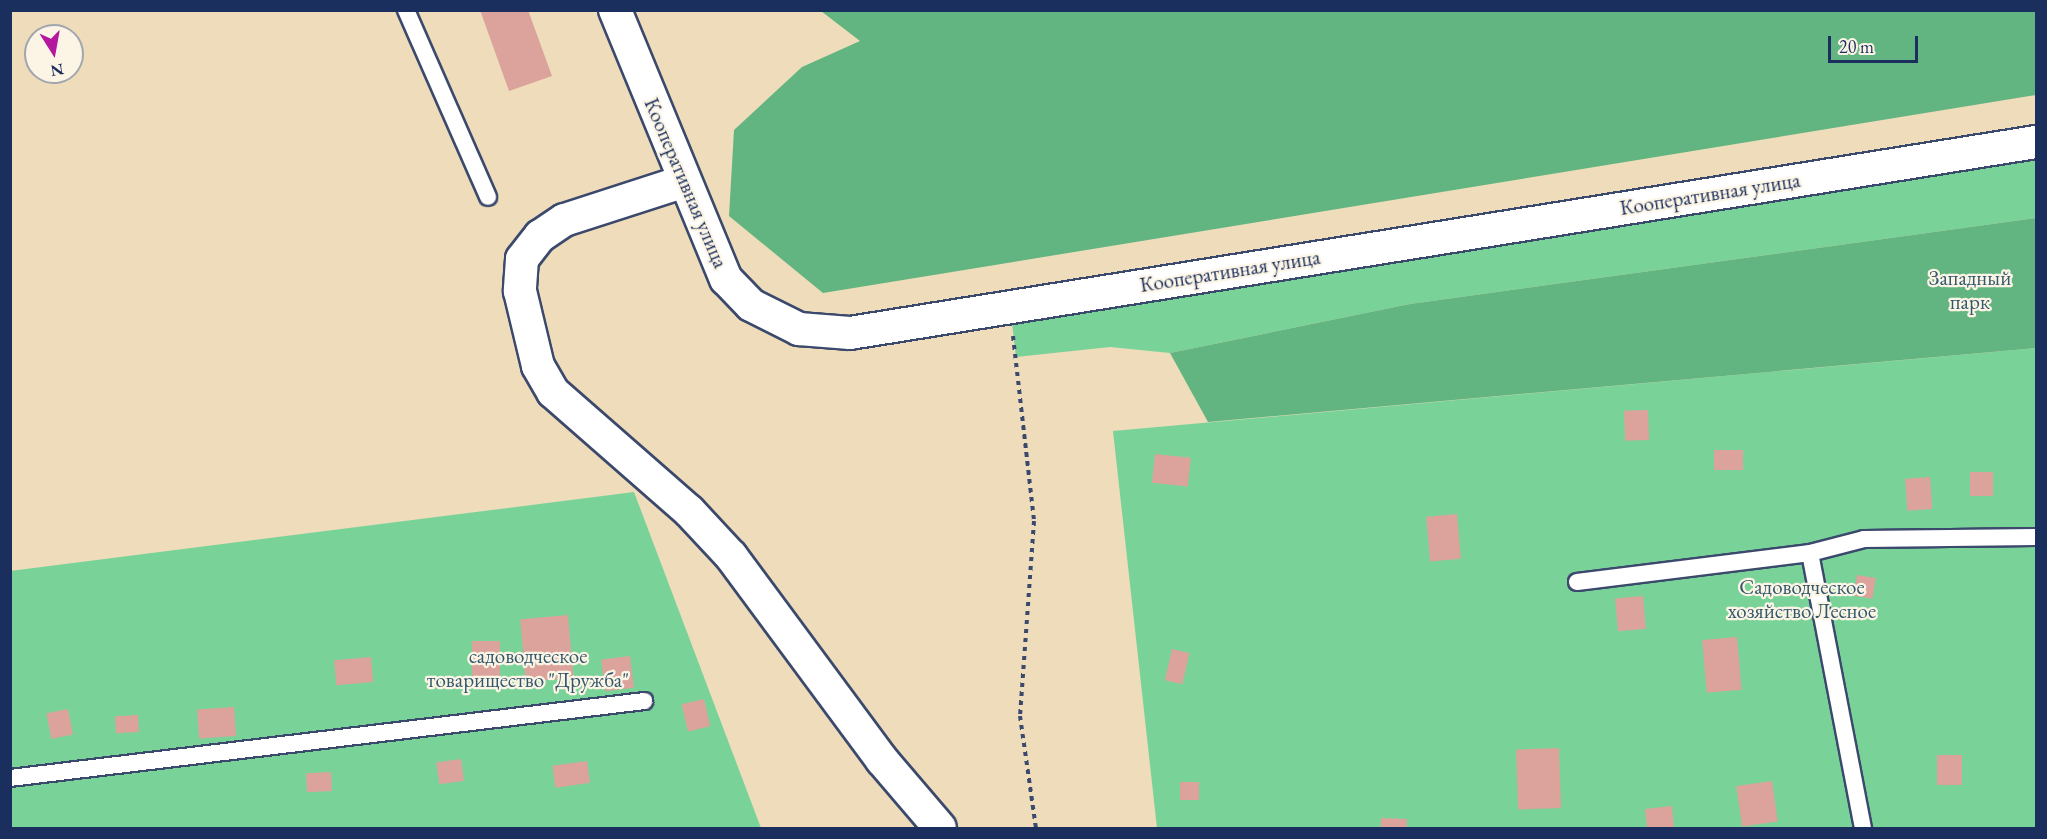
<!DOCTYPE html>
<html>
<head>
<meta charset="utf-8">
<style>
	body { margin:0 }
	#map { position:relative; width:2047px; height:839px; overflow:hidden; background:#eedcba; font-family:"EB Garamond",serif }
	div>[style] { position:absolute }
	.green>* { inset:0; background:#79d399 }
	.forest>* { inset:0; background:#62b581 }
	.building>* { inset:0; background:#dba39c; transform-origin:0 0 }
	.path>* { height:4px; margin-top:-2px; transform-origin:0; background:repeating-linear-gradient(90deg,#3b496c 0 4.5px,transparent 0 9px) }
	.roads { filter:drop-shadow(2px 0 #3b496c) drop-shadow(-2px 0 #3b496c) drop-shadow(0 2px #3b496c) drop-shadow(0 -2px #3b496c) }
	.service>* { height:16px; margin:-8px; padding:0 8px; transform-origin:8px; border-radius:8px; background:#fff }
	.minor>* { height:32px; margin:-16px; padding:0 16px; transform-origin:16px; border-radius:16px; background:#fff }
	span { translate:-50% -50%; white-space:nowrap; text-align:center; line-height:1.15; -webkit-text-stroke:4.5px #fcf5e5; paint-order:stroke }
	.street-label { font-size:21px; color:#1b2f5e }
	.park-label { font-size:21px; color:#32586d }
	.frame { position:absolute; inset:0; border:12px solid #1b2f5e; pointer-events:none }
	.north { position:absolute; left:24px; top:24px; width:60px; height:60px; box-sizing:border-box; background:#fcf5e5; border:2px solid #a2a6af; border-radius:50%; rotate:169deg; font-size:16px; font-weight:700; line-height:24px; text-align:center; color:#1b2f5e }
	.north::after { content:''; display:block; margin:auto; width:21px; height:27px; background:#b5179e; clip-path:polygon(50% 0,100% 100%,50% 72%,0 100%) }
	.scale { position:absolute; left:1828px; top:36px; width:90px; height:27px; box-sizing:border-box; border:3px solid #1b2f5e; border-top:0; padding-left:8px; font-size:18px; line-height:21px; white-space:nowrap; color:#1b2f5e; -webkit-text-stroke:4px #fcf5e5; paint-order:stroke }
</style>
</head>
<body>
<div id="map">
	<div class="green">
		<div style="clip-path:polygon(2036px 142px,2036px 218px,1410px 304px,1170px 353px,1110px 347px,1016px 357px,1010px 306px)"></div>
		<div style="clip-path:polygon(2036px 348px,2036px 828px,1157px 828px,1113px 431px)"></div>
		<div style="clip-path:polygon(634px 492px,761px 828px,11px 828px,10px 571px)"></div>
	</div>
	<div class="forest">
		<div style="clip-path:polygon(821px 11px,2036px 11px,2036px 95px,823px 293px,729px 216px,734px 130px,802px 67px,860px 41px)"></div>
		<div style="clip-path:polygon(2036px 218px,2036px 348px,1208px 422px,1170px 353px,1410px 304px)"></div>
	</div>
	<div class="building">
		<div style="clip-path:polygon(480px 10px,528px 10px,552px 76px,509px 91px)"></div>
		<div style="left:1648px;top:410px;width:30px;height:24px;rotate:88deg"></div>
		<div style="left:1714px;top:450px;width:29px;height:20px"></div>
		<div style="left:1155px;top:454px;width:36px;height:29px;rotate:6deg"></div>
		<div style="left:1970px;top:472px;width:23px;height:24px"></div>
		<div style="left:1930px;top:477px;width:32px;height:25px;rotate:86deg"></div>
		<div style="left:1457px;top:514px;width:45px;height:31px;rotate:85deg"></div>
		<div style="left:1857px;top:575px;width:19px;height:21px;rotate:9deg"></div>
		<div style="left:1643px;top:596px;width:33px;height:28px;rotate:85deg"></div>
		<div style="left:568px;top:615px;width:63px;height:48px;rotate:85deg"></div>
		<div style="left:1737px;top:637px;width:53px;height:35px;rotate:85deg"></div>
		<div style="left:472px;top:641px;width:28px;height:45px"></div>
		<div style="left:1172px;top:649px;width:18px;height:32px;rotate:13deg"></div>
		<div style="left:630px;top:656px;width:32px;height:29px;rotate:83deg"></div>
		<div style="left:371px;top:657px;width:25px;height:37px;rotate:85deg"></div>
		<div style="left:704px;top:699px;width:28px;height:23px;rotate:77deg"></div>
		<div style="left:234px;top:707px;width:29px;height:37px;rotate:86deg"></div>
		<div style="left:68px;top:709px;width:26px;height:22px;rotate:79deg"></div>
		<div style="left:138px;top:715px;width:17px;height:23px;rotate:87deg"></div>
		<div style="left:1559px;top:748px;width:60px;height:43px;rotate:88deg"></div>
		<div style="left:1937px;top:755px;width:25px;height:30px"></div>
		<div style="left:461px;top:759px;width:22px;height:25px;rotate:82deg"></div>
		<div style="left:587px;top:761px;width:22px;height:35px;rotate:82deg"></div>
		<div style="left:331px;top:772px;width:19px;height:25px;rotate:87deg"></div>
		<div style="left:1772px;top:781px;width:41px;height:36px;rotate:82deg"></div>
		<div style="left:1199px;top:782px;width:18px;height:19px;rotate:90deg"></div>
		<div style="clip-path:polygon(1672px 806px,1674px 828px,1647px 828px,1645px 809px)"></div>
		<div style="left:1381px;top:818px;width:26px;height:10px;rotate:2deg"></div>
	</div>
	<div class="path">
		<div style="left:1013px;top:336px;width:186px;rotate:83.5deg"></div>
		<div style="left:1034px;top:521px;width:196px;rotate:94.1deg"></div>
		<div style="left:1020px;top:716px;width:113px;rotate:81.9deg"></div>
	</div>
	<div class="roads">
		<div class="service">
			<div style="left:406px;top:10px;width:204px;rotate:66.3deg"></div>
			<div style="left:1810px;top:553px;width:280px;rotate:79.1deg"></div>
			<div style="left:1577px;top:582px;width:235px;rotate:-7.1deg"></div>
			<div style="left:1810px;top:553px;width:56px;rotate:-14.5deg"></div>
			<div style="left:1864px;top:539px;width:172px;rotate:-0.7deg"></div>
			<div style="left:10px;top:778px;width:639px;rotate:-6.92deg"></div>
		</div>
		<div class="minor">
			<div style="left:615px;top:10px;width:291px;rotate:67.6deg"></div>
			<div style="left:726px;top:279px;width:36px;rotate:46deg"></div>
			<div style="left:751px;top:305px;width:54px;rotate:26.6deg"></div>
			<div style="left:799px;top:329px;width:51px;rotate:4.5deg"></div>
			<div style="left:850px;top:333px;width:1201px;rotate:-9.15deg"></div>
			<div style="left:682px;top:182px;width:124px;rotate:162.1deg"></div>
			<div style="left:564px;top:220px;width:29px;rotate:146deg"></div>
			<div style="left:540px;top:236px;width:29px;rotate:128deg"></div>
			<div style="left:522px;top:259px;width:32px;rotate:94deg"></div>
			<div style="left:520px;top:291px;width:77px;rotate:76.5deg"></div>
			<div style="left:538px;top:366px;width:30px;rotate:60deg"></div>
			<div style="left:553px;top:392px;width:181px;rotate:41.2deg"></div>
			<div style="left:689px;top:511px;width:62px;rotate:47deg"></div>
			<div style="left:731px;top:556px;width:254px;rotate:53.5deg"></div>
			<div style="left:882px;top:760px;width:89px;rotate:49.5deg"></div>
		</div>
	</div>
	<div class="street-label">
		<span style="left:686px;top:183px;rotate:67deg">Кооперативная улица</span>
		<span style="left:1710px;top:194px;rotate:-9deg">Кооперативная улица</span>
		<span style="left:1230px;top:271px;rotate:-9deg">Кооперативная улица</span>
	</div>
	<div class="park-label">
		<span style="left:1970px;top:290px">Западный<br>парк</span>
		<span style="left:1802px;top:599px">Садоводческое<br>хозяйство Лесное</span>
		<span style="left:528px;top:668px">садоводческое<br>товарищество "Дружба"</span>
	</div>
	<div class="frame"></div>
	<div class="north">N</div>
	<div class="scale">20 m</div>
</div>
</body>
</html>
